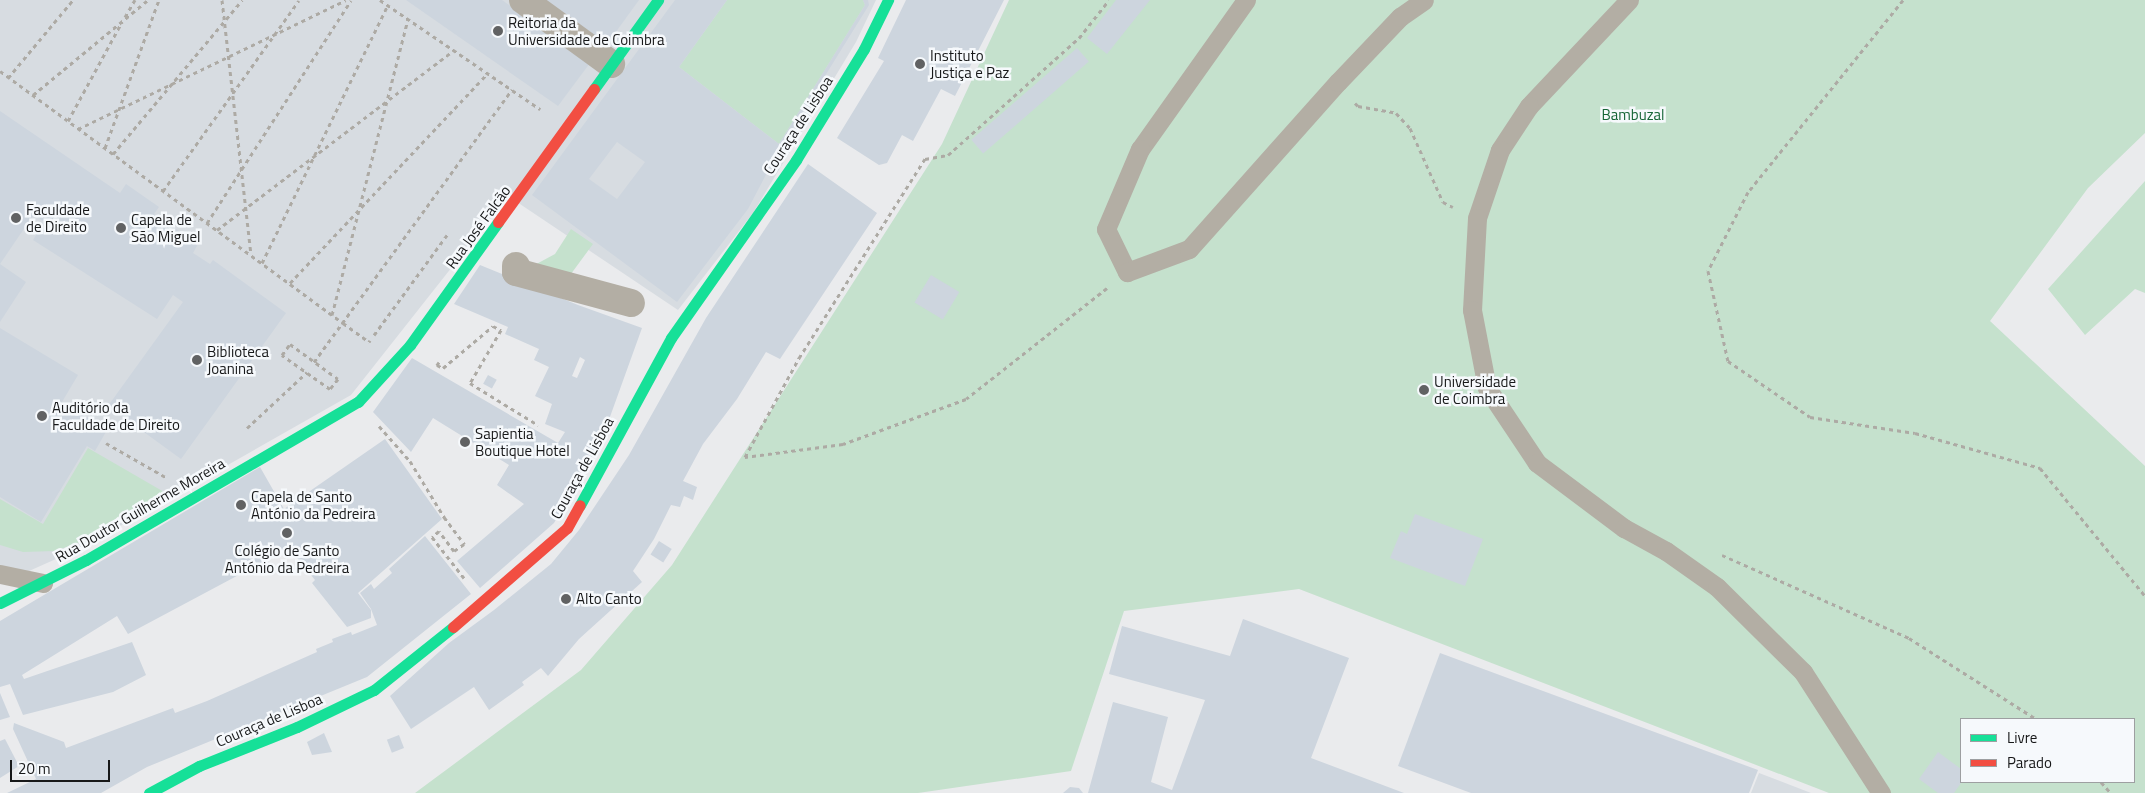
<!DOCTYPE html>
<html>
<head>
<meta charset="utf-8">
<style>
	body { margin:0 }
	#map { position:relative; width:2145px; height:793px; overflow:hidden; background:#eaebed; font-family:"Titillium Web",sans-serif }
	div>[style] { position:absolute }
	.built>* { inset:0; background:#d7dce1 }
	.green>* { inset:0; background:#c5e1cd }
	.building>* { inset:0; background:#cdd5de; transform-origin:0 0 }
	.path>* { height:3px; margin-top:-1.5px; transform-origin:0; background:repeating-linear-gradient(90deg,#adaaa4 0 4px,transparent 0 8px) }
	.lane>* { height:19px; margin:-9.5px; padding:0 9.5px; transform-origin:9.5px; border-radius:9.5px; background:#b3aea4 }
	.street>* { height:28px; margin:-14px; padding:0 14px; transform-origin:14px; border-radius:14px; background:#b3aea4 }
	.fast>* { height:11px; margin:-5.5px; padding:0 5.5px; transform-origin:5.5px; border-radius:5.5px; background:#16e098 }
	.jam>* { height:11px; margin:-5.5px; padding:0 5.5px; transform-origin:5.5px; border-radius:5.5px; background:#f24e42 }
	.dots>* { width:14px; height:14px; translate:-50% -50%; box-sizing:border-box; border:2px solid #f6f9fc; border-radius:50% }
	span { translate:-50% -50%; white-space:nowrap; text-align:center; line-height:1.15; -webkit-text-stroke:5px #f6f9fc; paint-order:stroke }
	.poi-label { font-size:15px; color:#171819 }
	.left { translate:0 -50%; text-align:left }
	.park-label { font-size:15px; color:#156536 }
	.street-label { font-size:15px; color:#171819 }
	.legend { position:absolute; left:1960px; top:718px; width:175px; height:65px; box-sizing:border-box; background:#f6f9fc; border:1px solid #9d9fa1; margin:0; padding:6px 9px; list-style:none; font-size:15px; color:#171819 }
	.legend li { display:flex; align-items:center; gap:10px; height:25px }
	.legend b { width:25px; border:1px solid #9d9fa1 }
	.scale { position:absolute; left:10px; top:760px; width:100px; height:22px; box-sizing:border-box; border:2px solid #171819; border-top:0; padding-left:6px; font-size:15px; line-height:18px; white-space:nowrap; color:#171819; -webkit-text-stroke:4px #f6f9fc; paint-order:stroke }
</style>
</head>
<body>
<div id="map">
	<div class="built">
		<div style="clip-path:polygon(0 0,876px 0,856px 42px,753px 213px,678px 310px,508px 196px,351px 395px,85px 546px,0 584px)"></div>
		<div style="clip-path:polygon(1759px 773px,1811px 793px,1751px 793px)"></div>
	</div>
	<div class="green">
		<div style="clip-path:polygon(727px 0,863px 0,865px 5px,779px 144px,679px 67px)"></div>
		<div style="clip-path:polygon(evenodd,1009px 0,2145px 0,2145px 133px,2088px 188px,1990px 321px,2145px 466px,2145px 793px,1829px 793px,1299px 589px,1124px 611px,1071px 771px,918px 793px,415px 793px,581px 670px,672px 565px,942px 144px,1009px 0,1961px 719px,2134px 719px,2134px 782px,1961px 782px,1961px 719px)"></div>
		<div style="clip-path:polygon(2145px 181px,2145px 293px,2135px 289px,2085px 335px,2048px 289px)"></div>
		<div style="clip-path:polygon(571px 229px,593px 244px,568px 278px,529px 268px,555px 254px)"></div>
		<div style="clip-path:polygon(88px 448px,171px 496px,83px 541px,55px 551px,23px 552px,0 545px,0 499px,43px 524px)"></div>
	</div>
	<div class="building">
		<div style="clip-path:polygon(406px 0,502px 0,590px 63px,558px 106px)"></div>
		<div style="clip-path:polygon(539px 0,639px 0,605px 47px)"></div>
		<div style="clip-path:polygon(evenodd,675px 0,727px 0,679px 67px,779px 144px,865px 5px,863px 0,868px 0,869px 5px,779px 150px,748px 209px,677px 302px,532px 195px,675px 0,617px 142px,645px 162px,617px 199px,589px 179px,617px 142px)"></div>
		<div style="clip-path:polygon(906px 0,1004px 0,955px 96px,941px 89px,913px 141px,902px 135px,887px 163px,879px 165px,837px 138px,884px 61px,878px 58px)"></div>
		<div style="clip-path:polygon(1116px 0,1150px 0,1107px 54px,1087px 38px)"></div>
		<div style="left:1077px;top:48px;width:18px;height:140px;rotate:49deg"></div>
		<div style="clip-path:polygon(0 111px,120px 193px,126px 184px,159px 207px,154px 214px,198px 244px,193px 253px,210px 264px,213px 260px,286px 313px,181px 459px,108px 406px,183px 302px,173px 295px,157px 319px,33px 240px,44px 222px,34px 214px,0 264px,26px 282px,0 322px)"></div>
		<div style="clip-path:polygon(808px 164px,877px 213px,780px 359px,766px 352px,737px 399px,703px 444px,683px 481px,697px 487px,693px 500px,684px 496px,680px 507px,671px 505px,654px 539px,633px 571px,642px 582px,579px 639px,548px 676px,541px 668px,522px 682px,524px 685px,489px 710px,474px 687px,411px 729px,390px 696px,449px 643px,494px 610px,551px 564px,579px 530px,629px 455px,706px 318px)"></div>
		<div style="clip-path:polygon(evenodd,480px 265px,578px 305px,642px 328px,602px 439px,554px 523px,480px 588px,457px 561px,524px 504px,497px 485px,509px 465px,433px 418px,411px 452px,373px 412px,412px 358px,558px 443px,565px 432px,545px 424px,552px 404px,535px 396px,549px 367px,534px 360px,539px 349px,505px 334px,508px 327px,454px 304px,480px 265px,580px 357px,585px 360px,577px 378px,572px 376px,580px 357px)"></div>
		<div style="left:931px;top:275px;width:33px;height:32px;rotate:31deg"></div>
		<div style="clip-path:polygon(0 328px,78px 375px,62px 402px,107px 430px,95px 451px,87px 446px,41px 522px,0 497px)"></div>
		<div style="left:488px;top:375px;width:10px;height:10px;rotate:29deg"></div>
		<div style="clip-path:polygon(385px 439px,442px 519px,358px 593px,371px 610px,371px 618px,347px 627px,312px 583px,315px 580px,289px 548px,128px 634px,117px 616px,22px 675px,24px 679px,132px 642px,146px 675px,113px 692px,23px 715px,10px 684px,0 687px,0 621px,260px 467px,284px 509px)"></div>
		<div style="clip-path:polygon(1415px 514px,1483px 539px,1465px 586px,1390px 558px,1401px 531px,1407px 534px)"></div>
		<div style="clip-path:polygon(425px 536px,471px 594px,367px 677px,147px 767px,101px 793px,7px 793px,36px 779px,13px 729px,14px 723px,64px 742px,66px 748px,173px 708px,175px 713px,207px 701px,317px 652px,316px 649px,333px 642px,332px 639px,351px 632px,352px 635px,377px 625px,371px 609px,360px 593px,371px 584px,374px 589px,392px 573px,389px 569px)"></div>
		<div style="left:659px;top:541px;width:15px;height:16px;rotate:32deg"></div>
		<div style="clip-path:polygon(1243px 619px,1349px 658px,1311px 758px,1404px 793px,1088px 793px,1113px 702px,1168px 717px,1151px 782px,1172px 790px,1205px 700px,1109px 674px,1122px 626px,1230px 656px)"></div>
		<div style="clip-path:polygon(1440px 653px,1758px 770px,1749px 793px,1471px 793px,1398px 766px)"></div>
		<div style="clip-path:polygon(0 693px,10px 717px,0 720px)"></div>
		<div style="clip-path:polygon(324px 733px,332px 752px,312px 755px,307px 742px)"></div>
		<div style="left:399px;top:735px;width:14px;height:13px;rotate:69deg"></div>
		<div style="clip-path:polygon(5px 739px,19px 766px,0 778px,0 741px)"></div>
		<div style="clip-path:polygon(1938px 752px,1961px 769px,1961px 783px,1954px 793px,1938px 793px,1919px 779px)"></div>
		<div style="clip-path:polygon(1070px 787px,1079px 788px,1083px 793px,1063px 793px)"></div>
	</div>
	<div class="path">
		<div style="left:222px;top:0;width:256px;rotate:83.5deg"></div>
		<div style="left:380px;top:0;width:194px;rotate:34.3deg"></div>
		<div style="left:1903px;top:0;width:247px;rotate:128.9deg"></div>
		<div style="left:1748px;top:192px;width:89px;rotate:116.9deg"></div>
		<div style="left:1708px;top:271px;width:92px;rotate:77.5deg"></div>
		<div style="left:1728px;top:361px;width:99px;rotate:34.3deg"></div>
		<div style="left:1810px;top:417px;width:106px;rotate:8.7deg"></div>
		<div style="left:1915px;top:433px;width:130px;rotate:15.6deg"></div>
		<div style="left:2040px;top:468px;width:166px;rotate:50.6deg"></div>
		<div style="left:125px;top:17px;width:20px;rotate:-60deg"></div>
		<div style="left:0;top:71px;width:426px;rotate:36.3deg"></div>
		<div style="left:343px;top:323px;width:32px;rotate:36deg"></div>
		<div style="left:369px;top:342px;width:2px;rotate:-63deg"></div>
		<div style="left:8px;top:78px;width:102px;rotate:-50.2deg"></div>
		<div style="left:33px;top:95px;width:149px;rotate:-39.6deg"></div>
		<div style="left:1355px;top:103px;width:4px;rotate:45deg"></div>
		<div style="left:1358px;top:106px;width:39px;rotate:10deg"></div>
		<div style="left:1396px;top:113px;width:21px;rotate:47deg"></div>
		<div style="left:1410px;top:128px;width:81px;rotate:66deg"></div>
		<div style="left:1443px;top:202px;width:11px;rotate:27deg"></div>
		<div style="left:68px;top:121px;width:113px;rotate:-61.4deg"></div>
		<div style="left:78px;top:129px;width:297px;rotate:-25.7deg"></div>
		<div style="left:105px;top:148px;width:158px;rotate:-70deg"></div>
		<div style="left:113px;top:154px;width:201px;rotate:-50deg"></div>
		<div style="left:163px;top:191px;width:234px;rotate:-54.5deg"></div>
		<div style="left:207px;top:223px;width:265px;rotate:-57.1deg"></div>
		<div style="left:217px;top:230px;width:298px;rotate:-37.2deg"></div>
		<div style="left:262px;top:263px;width:287px;rotate:-64deg"></div>
		<div style="left:290px;top:283px;width:289px;rotate:-46.7deg"></div>
		<div style="left:1107px;top:288px;width:179px;rotate:141.8deg"></div>
		<div style="left:966px;top:399px;width:131px;rotate:159.9deg"></div>
		<div style="left:843px;top:444px;width:99px;rotate:172.4deg"></div>
		<div style="left:745px;top:457px;width:113px;rotate:-61.4deg"></div>
		<div style="left:799px;top:358px;width:236px;rotate:-57.7deg"></div>
		<div style="left:925px;top:159px;width:23px;rotate:-10deg"></div>
		<div style="left:948px;top:155px;width:176px;rotate:-41.8deg"></div>
		<div style="left:1079px;top:38px;width:48px;rotate:-51.7deg"></div>
		<div style="left:332px;top:315px;width:306px;rotate:-75.6deg"></div>
		<div style="left:374px;top:335px;width:124px;rotate:-53.9deg"></div>
		<div style="left:290px;top:344px;width:59px;rotate:36.1deg"></div>
		<div style="left:338px;top:379px;width:13px;rotate:129deg"></div>
		<div style="left:330px;top:389px;width:59px;rotate:-144.7deg"></div>
		<div style="left:282px;top:355px;width:14px;rotate:-54deg"></div>
		<div style="left:314px;top:362px;width:337px;rotate:-54deg"></div>
		<div style="left:439px;top:362px;width:4px;rotate:124deg"></div>
		<div style="left:437px;top:365px;width:7px;rotate:27deg"></div>
		<div style="left:443px;top:368px;width:65px;rotate:-40deg"></div>
		<div style="left:493px;top:326px;width:9px;rotate:27deg"></div>
		<div style="left:501px;top:330px;width:61px;rotate:120.3deg"></div>
		<div style="left:470px;top:383px;width:80px;rotate:31.7deg"></div>
		<div style="left:379px;top:426px;width:47px;rotate:48.5deg"></div>
		<div style="left:410px;top:461px;width:66px;rotate:58.7deg"></div>
		<div style="left:444px;top:517px;width:34px;rotate:53deg"></div>
		<div style="left:464px;top:544px;width:12px;rotate:145deg"></div>
		<div style="left:454px;top:551px;width:25px;rotate:-127deg"></div>
		<div style="left:439px;top:531px;width:9px;rotate:139deg"></div>
		<div style="left:432px;top:537px;width:52px;rotate:52deg"></div>
		<div style="left:247px;top:428px;width:82px;rotate:-43deg"></div>
		<div style="left:106px;top:443px;width:70px;rotate:29.8deg"></div>
		<div style="left:1722px;top:555px;width:205px;rotate:23.9deg"></div>
		<div style="left:1909px;top:638px;width:151px;rotate:32.5deg"></div>
		<div style="left:2101px;top:782px;width:15px;rotate:48deg"></div>
	</div>
	<div class="lane">
		<div style="left:1246px;top:0;width:183px;rotate:125.4deg"></div>
		<div style="left:1140px;top:149px;width:87px;rotate:113deg"></div>
		<div style="left:1106px;top:229px;width:48px;rotate:64deg"></div>
		<div style="left:1127px;top:272px;width:66px;rotate:-20.4deg"></div>
		<div style="left:1189px;top:249px;width:224px;rotate:-48.3deg"></div>
		<div style="left:1338px;top:82px;width:90px;rotate:-46.4deg"></div>
		<div style="left:1400px;top:17px;width:29px;rotate:-35deg"></div>
		<div style="left:1629px;top:0;width:146px;rotate:133.3deg"></div>
		<div style="left:1529px;top:106px;width:53px;rotate:123.4deg"></div>
		<div style="left:1500px;top:150px;width:72px;rotate:108.7deg"></div>
		<div style="left:1477px;top:218px;width:92px;rotate:93.1deg"></div>
		<div style="left:1472px;top:310px;width:79px;rotate:79.1deg"></div>
		<div style="left:1487px;top:388px;width:90px;rotate:56.3deg"></div>
		<div style="left:1537px;top:463px;width:109px;rotate:36.8deg"></div>
		<div style="left:1624px;top:528px;width:48px;rotate:28.7deg"></div>
		<div style="left:1666px;top:551px;width:62px;rotate:35.2deg"></div>
		<div style="left:1717px;top:587px;width:121px;rotate:44.7deg"></div>
		<div style="left:1803px;top:672px;width:144px;rotate:57.2deg"></div>
		<div style="left:0;top:574px;width:44px;rotate:11.8deg"></div>
	</div>
	<div class="street">
		<div style="left:523px;top:0;width:109px;rotate:36deg"></div>
		<div style="left:516px;top:266px;width:6px;rotate:90deg"></div>
		<div style="left:516px;top:272px;width:119px;rotate:15.1deg"></div>
	</div>
	<div class="fast">
		<div style="left:594px;top:89px;width:110px;rotate:-54.3deg"></div>
		<div style="left:580px;top:505px;width:190px;rotate:-61.4deg"></div>
		<div style="left:671px;top:338px;width:218px;rotate:-54.9deg"></div>
		<div style="left:796px;top:160px;width:130px;rotate:-58.5deg"></div>
		<div style="left:864px;top:49px;width:55px;rotate:-63.9deg"></div>
		<div style="left:0;top:603px;width:96px;rotate:-26.6deg"></div>
		<div style="left:86px;top:560px;width:315px;rotate:-30.2deg"></div>
		<div style="left:358px;top:402px;width:77px;rotate:-47.6deg"></div>
		<div style="left:410px;top:345px;width:151px;rotate:-54.4deg"></div>
		<div style="left:149px;top:793px;width:57px;rotate:-28.4deg"></div>
		<div style="left:199px;top:766px;width:105px;rotate:-21.7deg"></div>
		<div style="left:297px;top:727px;width:85px;rotate:-25.7deg"></div>
		<div style="left:374px;top:690px;width:101px;rotate:-38.6deg"></div>
	</div>
	<div class="jam">
		<div style="left:498px;top:222px;width:164px;rotate:-54.2deg"></div>
		<div style="left:453px;top:627px;width:151px;rotate:-41deg"></div>
		<div style="left:567px;top:528px;width:26px;rotate:-61deg"></div>
	</div>
	<div class="dots">
		<div style="left:498px;top:31px;background:#616263"></div>
		<div style="left:920px;top:64px;background:#616263"></div>
		<div style="left:16px;top:218px;background:#616263"></div>
		<div style="left:121px;top:228px;background:#616263"></div>
		<div style="left:197px;top:360px;background:#616263"></div>
		<div style="left:1424px;top:390px;background:#616263"></div>
		<div style="left:42px;top:416px;background:#616263"></div>
		<div style="left:465px;top:442px;background:#616263"></div>
		<div style="left:241px;top:505px;background:#616263"></div>
		<div style="left:287px;top:533px;background:#616263"></div>
		<div style="left:566px;top:599px;background:#616263"></div>
	</div>
	<div class="poi-label">
		<span class="left" style="left:508px;top:31px">Reitoria da<br>Universidade de Coimbra</span>
		<span class="left" style="left:930px;top:64px">Instituto<br>Justiça e Paz</span>
		<span class="left" style="left:26px;top:218px">Faculdade<br>de Direito</span>
		<span class="left" style="left:131px;top:228px">Capela de<br>São Miguel</span>
		<span class="left" style="left:207px;top:360px">Biblioteca<br>Joanina</span>
		<span class="left" style="left:1434px;top:390px">Universidade<br>de Coimbra</span>
		<span class="left" style="left:52px;top:416px">Auditório da<br>Faculdade de Direito</span>
		<span class="left" style="left:475px;top:442px">Sapientia<br>Boutique Hotel</span>
		<span class="left" style="left:251px;top:505px">Capela de Santo<br>António da Pedreira</span>
		<span style="left:287px;top:559px">Colégio de Santo<br>António da Pedreira</span>
		<span class="left" style="left:576px;top:599px">Alto Canto</span>
	</div>
	<div class="park-label">
		<span style="left:1633px;top:115px">Bambuzal</span>
	</div>
	<div class="street-label">
		<span style="left:798px;top:125px;rotate:-57deg">Couraça de Lisboa</span>
		<span style="left:478px;top:227px;rotate:-54deg">Rua José Falcão</span>
		<span style="left:582px;top:468px;rotate:-61deg">Couraça de Lisboa</span>
		<span style="left:140px;top:510px;rotate:-30deg">Rua Doutor Guilherme Moreira</span>
		<span style="left:269px;top:720px;rotate:-23deg">Couraça de Lisboa</span>
	</div>
	<ul class="legend">
	<li><b style="height:6px;background:#16e098"></b>Livre</li>
	<li><b style="height:6px;background:#f24e42"></b>Parado</li>
	</ul>
	<div class="scale">20 m</div>
</div>
</body>
</html>
